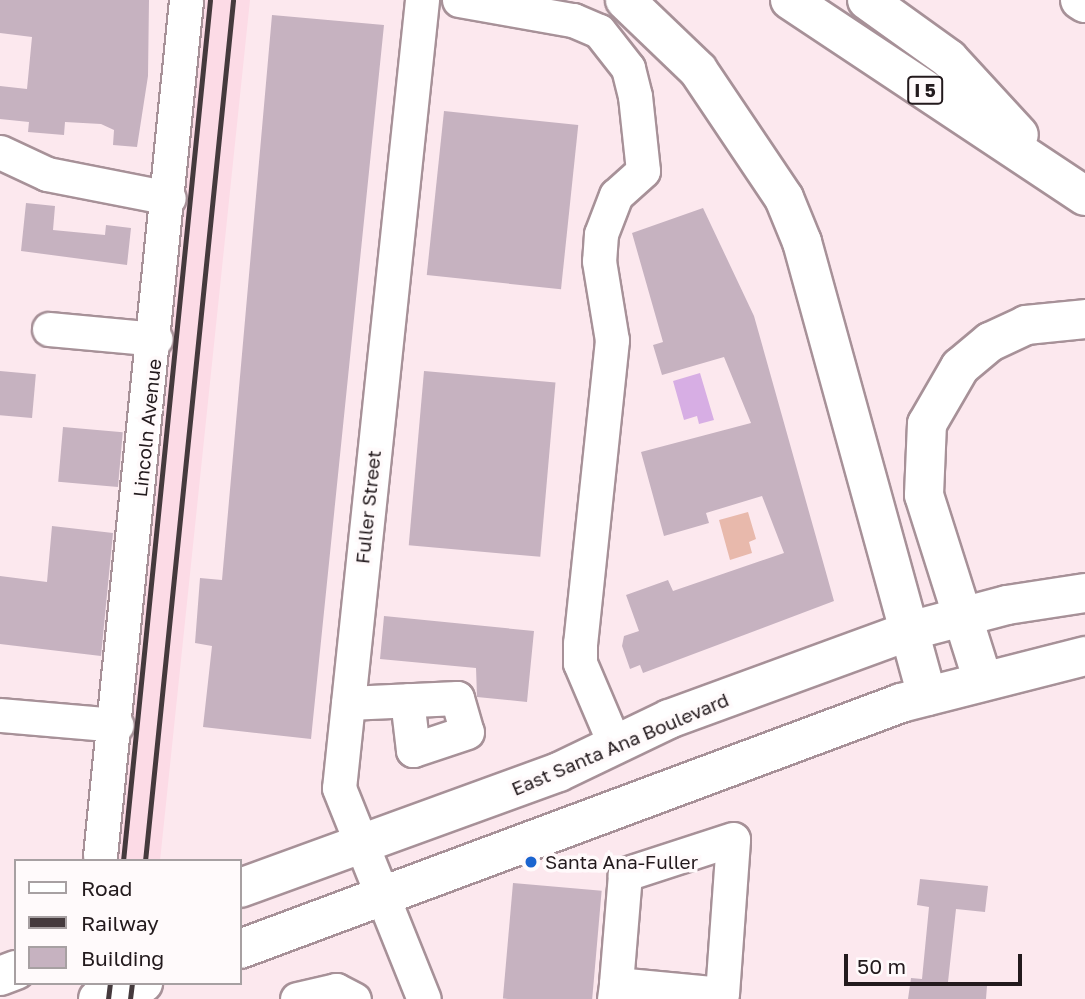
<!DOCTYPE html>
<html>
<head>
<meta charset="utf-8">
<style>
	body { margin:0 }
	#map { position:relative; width:1085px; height:999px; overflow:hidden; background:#fce8ee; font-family:"Golos Text",sans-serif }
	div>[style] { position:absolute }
	.built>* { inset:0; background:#fcdbe6 }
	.green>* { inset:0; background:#e8b9ac }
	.water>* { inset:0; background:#d7aee4 }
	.building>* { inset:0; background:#c6b2c0; transform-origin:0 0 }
	.roads { filter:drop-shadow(2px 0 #a79198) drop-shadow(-2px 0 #a79198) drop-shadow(0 2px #a79198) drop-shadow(0 -2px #a79198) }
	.minor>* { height:33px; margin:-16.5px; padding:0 16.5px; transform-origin:16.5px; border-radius:16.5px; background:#fff }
	.major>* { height:38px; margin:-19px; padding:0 19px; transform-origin:19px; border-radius:19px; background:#fff }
	.highway>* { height:38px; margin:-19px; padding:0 19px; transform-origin:19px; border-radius:19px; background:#fff }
	.rail>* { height:5px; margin:-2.5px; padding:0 2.5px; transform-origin:2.5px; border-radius:2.5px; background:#453a3d }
	.dots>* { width:19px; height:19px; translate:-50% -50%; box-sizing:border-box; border:4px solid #fffafb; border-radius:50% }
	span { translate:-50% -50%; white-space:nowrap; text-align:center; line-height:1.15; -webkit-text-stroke:7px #fffafb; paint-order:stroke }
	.shield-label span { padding:2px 5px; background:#fffafb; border:2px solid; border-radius:5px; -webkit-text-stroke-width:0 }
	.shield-label { font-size:18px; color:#231a1d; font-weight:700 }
	.street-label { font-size:19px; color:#231a1d }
	.poi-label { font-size:19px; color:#231a1d }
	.left { translate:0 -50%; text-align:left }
	.legend { position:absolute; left:14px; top:859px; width:228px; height:126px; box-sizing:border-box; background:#fffafb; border:2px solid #a7a0a2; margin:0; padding:9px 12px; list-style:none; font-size:21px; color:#231a1d }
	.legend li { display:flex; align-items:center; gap:14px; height:35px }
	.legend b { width:35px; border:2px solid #a7a0a2 }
	.scale { position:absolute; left:844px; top:954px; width:178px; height:32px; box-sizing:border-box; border:4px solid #231a1d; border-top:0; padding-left:9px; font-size:21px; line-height:24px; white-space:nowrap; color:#231a1d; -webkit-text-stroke:5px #fffafb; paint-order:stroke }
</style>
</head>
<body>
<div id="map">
	<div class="built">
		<div style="clip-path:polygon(196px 0,250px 0,160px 861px,113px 861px)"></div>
	</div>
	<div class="green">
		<div style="clip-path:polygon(748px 512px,756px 539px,749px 542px,752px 553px,730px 560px,719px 520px)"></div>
	</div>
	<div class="water">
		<div style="clip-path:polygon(700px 373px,714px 420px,699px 424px,697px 416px,684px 420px,673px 381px)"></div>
	</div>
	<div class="building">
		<div style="clip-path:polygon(0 0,149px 0,148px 76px,137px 147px,113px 145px,114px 130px,101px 124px,65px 122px,64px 135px,28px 132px,29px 122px,0 119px,0 86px,27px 89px,32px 37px,0 33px)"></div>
		<div style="clip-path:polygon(272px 15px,384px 25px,311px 739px,203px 727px,212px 646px,195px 643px,200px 578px,222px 580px)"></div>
		<div style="left:444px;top:111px;width:135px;height:165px;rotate:6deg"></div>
		<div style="clip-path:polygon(26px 203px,55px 206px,53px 230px,105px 235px,106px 225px,131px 228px,127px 265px,21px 251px)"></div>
		<div style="clip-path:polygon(703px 208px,754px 316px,834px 601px,643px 673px,640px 665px,630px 669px,622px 646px,624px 636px,639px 631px,626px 595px,668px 580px,673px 591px,784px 553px,762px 496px,706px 513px,709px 523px,664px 536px,641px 452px,751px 423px,724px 357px,662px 375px,653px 345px,663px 342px,632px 233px)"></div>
		<div style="left:0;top:371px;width:36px;height:44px;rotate:5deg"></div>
		<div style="left:424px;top:371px;width:132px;height:175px;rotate:5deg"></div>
		<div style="left:63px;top:427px;width:60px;height:55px;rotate:5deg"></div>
		<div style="clip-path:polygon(52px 526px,113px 533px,101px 656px,0 644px,0 576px,47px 582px)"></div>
		<div style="clip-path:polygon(384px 616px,534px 631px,527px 702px,477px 697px,476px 668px,380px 659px)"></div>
		<div style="clip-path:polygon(920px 879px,988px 886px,985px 912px,956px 909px,948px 982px,987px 986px,986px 999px,908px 999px,911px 978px,922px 979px,929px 907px,917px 905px)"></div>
		<div style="left:513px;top:883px;width:89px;height:116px;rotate:5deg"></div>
	</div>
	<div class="roads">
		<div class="minor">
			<div style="left:422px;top:0;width:792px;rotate:96.01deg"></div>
			<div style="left:339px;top:788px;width:227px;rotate:68.1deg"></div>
			<div style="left:459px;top:0;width:116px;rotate:10deg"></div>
			<div style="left:573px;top:20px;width:28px;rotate:23deg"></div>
			<div style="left:599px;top:31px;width:47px;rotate:51.9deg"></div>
			<div style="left:628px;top:68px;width:29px;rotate:76deg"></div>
			<div style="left:635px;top:96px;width:75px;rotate:83.9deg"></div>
			<div style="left:643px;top:171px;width:36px;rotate:138deg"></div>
			<div style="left:616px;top:195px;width:42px;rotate:111deg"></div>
			<div style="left:601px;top:234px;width:27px;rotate:94deg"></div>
			<div style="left:599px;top:261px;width:80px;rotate:80.7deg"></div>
			<div style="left:612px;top:340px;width:305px;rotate:96deg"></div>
			<div style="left:580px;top:643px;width:20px;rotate:90deg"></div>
			<div style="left:580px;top:663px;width:89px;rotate:66.9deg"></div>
			<div style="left:0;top:152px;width:52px;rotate:25.1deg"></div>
			<div style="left:47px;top:174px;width:124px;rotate:11.1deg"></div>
			<div style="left:49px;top:329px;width:107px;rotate:5.3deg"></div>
			<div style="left:348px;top:703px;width:109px;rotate:-2.6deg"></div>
			<div style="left:457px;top:698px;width:35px;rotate:74deg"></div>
			<div style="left:467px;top:732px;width:57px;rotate:161.6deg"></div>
			<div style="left:413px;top:750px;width:50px;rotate:-96.8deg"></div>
			<div style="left:0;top:715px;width:117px;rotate:4.9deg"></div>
			<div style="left:100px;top:856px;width:860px;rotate:-84.26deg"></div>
			<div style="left:297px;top:999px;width:40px;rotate:-13deg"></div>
			<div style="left:336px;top:990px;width:20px;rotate:27deg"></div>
			<div style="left:614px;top:999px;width:15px;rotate:-82deg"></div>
			<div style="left:616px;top:984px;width:106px;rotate:5.4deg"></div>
			<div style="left:722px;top:994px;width:155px;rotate:-85.9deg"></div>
			<div style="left:733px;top:839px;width:114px;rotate:162deg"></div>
			<div style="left:625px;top:874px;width:110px;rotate:94.7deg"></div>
		</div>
		<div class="major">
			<div style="left:240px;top:888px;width:339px;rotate:-20deg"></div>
			<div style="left:559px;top:772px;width:122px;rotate:-25.7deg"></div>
			<div style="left:669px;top:719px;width:256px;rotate:-20.1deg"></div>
			<div style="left:909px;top:631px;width:101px;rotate:-14.9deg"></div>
			<div style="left:1007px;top:605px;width:79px;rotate:-8.7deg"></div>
			<div style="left:240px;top:949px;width:705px;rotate:-20.41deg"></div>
			<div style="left:901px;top:703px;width:190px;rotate:-14.3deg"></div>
			<div style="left:0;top:976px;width:17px;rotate:-21deg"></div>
			<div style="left:98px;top:999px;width:48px;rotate:-19.6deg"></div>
		</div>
		<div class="highway">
			<div style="left:625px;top:0;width:101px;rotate:43.8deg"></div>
			<div style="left:698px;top:70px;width:154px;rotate:56.1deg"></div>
			<div style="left:784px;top:198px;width:48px;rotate:67.8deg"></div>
			<div style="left:802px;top:242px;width:471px;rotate:74.6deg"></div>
			<div style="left:790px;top:0;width:354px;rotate:33.6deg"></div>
			<div style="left:867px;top:0;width:101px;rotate:35.7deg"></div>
			<div style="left:949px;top:59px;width:103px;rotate:47.4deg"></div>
			<div style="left:1080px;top:0;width:6px;rotate:31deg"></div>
			<div style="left:983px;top:681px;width:195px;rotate:-107.6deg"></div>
			<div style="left:924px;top:495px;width:71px;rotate:-87.6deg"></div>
			<div style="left:927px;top:424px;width:66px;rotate:-59.9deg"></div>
			<div style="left:960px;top:367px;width:39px;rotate:-40deg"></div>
			<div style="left:990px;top:342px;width:40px;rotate:-25deg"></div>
			<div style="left:1026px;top:325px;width:59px;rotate:-5.8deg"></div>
		</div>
	</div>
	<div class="rail">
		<div style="left:123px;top:861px;width:865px;rotate:-84.23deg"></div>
		<div style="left:145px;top:861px;width:865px;rotate:-84.16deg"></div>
		<div style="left:108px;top:999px;width:16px;rotate:-83deg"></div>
		<div style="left:130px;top:999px;width:16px;rotate:-83deg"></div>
	</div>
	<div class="dots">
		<div style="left:531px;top:862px;background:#1b64cf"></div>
	</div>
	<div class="shield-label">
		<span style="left:925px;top:90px">I 5</span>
	</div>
	<div class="street-label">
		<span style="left:147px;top:428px;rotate:-84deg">Lincoln Avenue</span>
		<span style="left:368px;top:507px;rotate:-84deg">Fuller Street</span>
		<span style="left:620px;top:744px;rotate:-23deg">East Santa Ana Boulevard</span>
	</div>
	<div class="poi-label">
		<span class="left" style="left:545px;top:862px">Santa Ana-Fuller</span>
	</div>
	<ul class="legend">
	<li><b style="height:9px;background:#fff"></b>Road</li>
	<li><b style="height:9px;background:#453a3d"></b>Railway</li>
	<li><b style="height:19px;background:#c6b2c0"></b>Building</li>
	</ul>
	<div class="scale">50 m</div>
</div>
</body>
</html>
